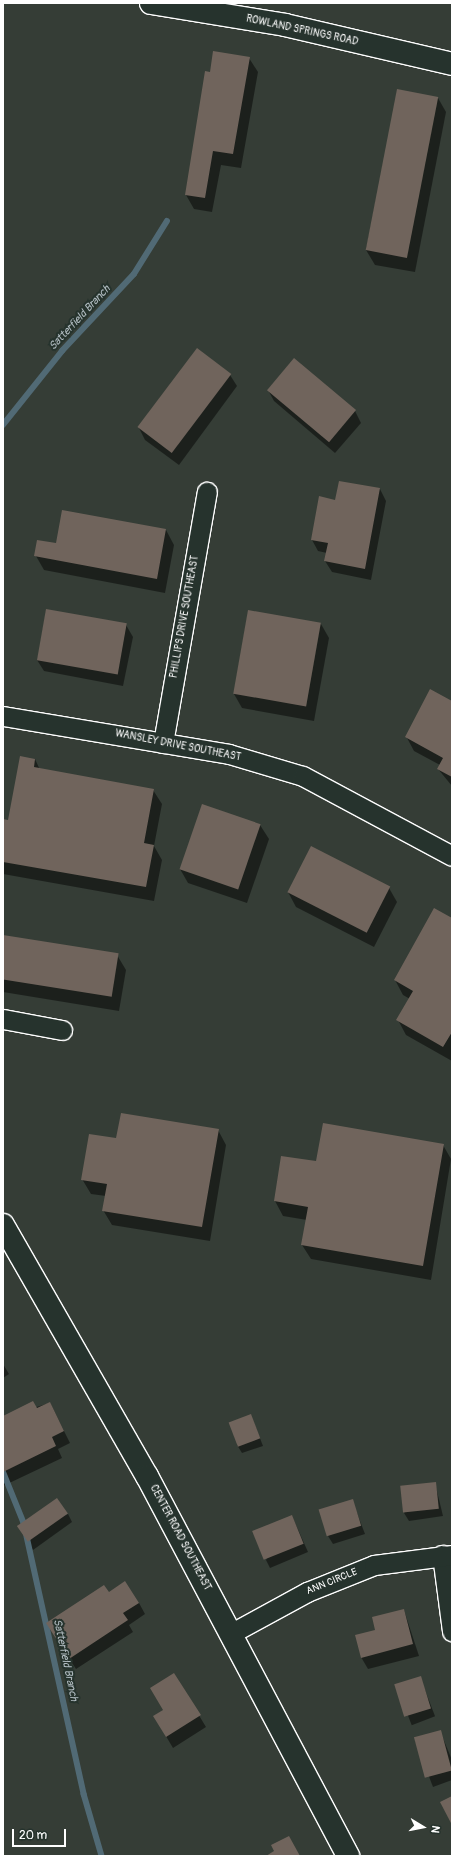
<!DOCTYPE html>
<html>
<head>
<meta charset="utf-8">
<style>
	body { margin:0 }
	#map { position:relative; width:455px; height:1859px; overflow:hidden; background:#353d36; font-family:Pangolin,sans-serif }
	div>[style] { position:absolute }
	.shadow>* { inset:0; background:#0007; transform-origin:0 0 }
	.stream>* { height:5.5px; margin:-2.75px; padding:0 2.75px; transform-origin:2.75px; border-radius:2.75px; background:#516a75 }
	.building>* { inset:0; background:#70645c; transform-origin:0 0 }
	.roads { filter:drop-shadow(1px 0 #fff) drop-shadow(-1px 0 #fff) drop-shadow(0 1px #fff) drop-shadow(0 -1px #fff) }
	.minor>* { height:19px; margin:-9.5px; padding:0 9.5px; transform-origin:9.5px; border-radius:9.5px; background:#26332d }
	.tertiary>* { height:22px; margin:-11px; padding:0 11px; transform-origin:11px; border-radius:11px; background:#26332d }
	span { translate:-50% -50%; white-space:nowrap; text-align:center; line-height:1.15; -webkit-text-stroke:4px #26332d; paint-order:stroke }
	.street-label { font-size:10px; color:#fff }
	.water-label { font-size:11px; color:#b1bcc1; font-style:italic }
	.frame { position:absolute; inset:0; border:4px solid #fff; pointer-events:none }
	.north { position:absolute; left:403px; top:1807px; width:40px; height:40px; -webkit-text-stroke:3px #26332d; paint-order:stroke; rotate:100deg; font-size:11px; font-weight:700; line-height:16px; text-align:center; color:#fff }
	.north::after { content:''; display:block; margin:auto; width:14px; height:18px; background:#fff; clip-path:polygon(50% 0,100% 100%,50% 72%,0 100%) }
	.scale { position:absolute; left:12px; top:1829px; width:54px; height:18px; box-sizing:border-box; border:2px solid #fff; border-top:0; padding-left:5px; font-size:12px; line-height:14px; white-space:nowrap; color:#fff; -webkit-text-stroke:3px #26332d; paint-order:stroke }
</style>
</head>
<body>
<div id="map">
	<div class="shadow">
		<div style="clip-path:polygon(249px 58px,258px 72px,241px 168px,221px 165px,212px 212px,194px 209px,186px 195px,211px 73px)"></div>
		<div style="clip-path:polygon(398px 90px,438px 98px,446px 112px,415px 272px,375px 265px,366px 250px)"></div>
		<div style="clip-path:polygon(230px 375px,237px 386px,179px 465px,145px 440px,139px 428px)"></div>
		<div style="clip-path:polygon(268px 390px,355px 411px,361px 423px,335px 453px,274px 401px)"></div>
		<div style="clip-path:polygon(380px 489px,386px 501px,371px 580px,332px 572px,325px 561px,327px 553px,318px 551px,312px 540px,336px 501px)"></div>
		<div style="clip-path:polygon(166px 530px,174px 545px,165px 593px,44px 570px,36px 556px)"></div>
		<div style="clip-path:polygon(321px 624px,329px 638px,314px 721px,242px 708px,234px 694px)"></div>
		<div style="clip-path:polygon(126px 625px,133px 637px,123px 686px,44px 671px,37px 660px)"></div>
		<div style="clip-path:polygon(452px 702px,452px 786px,438px 769px,440px 765px,414px 751px,406px 736px)"></div>
		<div style="clip-path:polygon(35px 759px,40px 770px,153px 790px,162px 804px,154px 846px,162px 860px,154px 901px,3px 874px,3px 820px,9px 821px)"></div>
		<div style="clip-path:polygon(260px 825px,269px 839px,247px 903px,188px 883px,180px 869px)"></div>
		<div style="clip-path:polygon(389px 888px,397px 902px,374px 947px,296px 907px,288px 892px)"></div>
		<div style="clip-path:polygon(435px 910px,452px 920px,452px 1061px,406px 1035px,398px 1020px,410px 999px,403px 995px,395px 980px)"></div>
		<div style="clip-path:polygon(3px 936px,117px 955px,126px 970px,119px 1011px,3px 992px)"></div>
		<div style="clip-path:polygon(218px 1130px,226px 1145px,210px 1241px,112px 1225px,103px 1210px,106px 1196px,91px 1194px,82px 1179px,117px 1140px)"></div>
		<div style="clip-path:polygon(443px 1145px,451px 1159px,431px 1280px,311px 1259px,302px 1245px,307px 1220px,283px 1216px,275px 1201px,282px 1157px,317px 1163px)"></div>
		<div style="clip-path:polygon(3px 1364px,9px 1374px,3px 1378px)"></div>
		<div style="clip-path:polygon(50px 1403px,70px 1443px,58px 1449px,62px 1458px,3px 1486px,3px 1417px)"></div>
		<div style="clip-path:polygon(251px 1415px,263px 1446px,242px 1453px,237px 1445px)"></div>
		<div style="clip-path:polygon(435px 1483px,443px 1516px,409px 1521px,404px 1513px)"></div>
		<div style="clip-path:polygon(352px 1500px,365px 1534px,333px 1544px,328px 1536px)"></div>
		<div style="clip-path:polygon(68px 1514px,72px 1522px,33px 1550px,23px 1535px)"></div>
		<div style="clip-path:polygon(292px 1516px,308px 1552px,270px 1568px,266px 1560px)"></div>
		<div style="clip-path:polygon(108px 1593px,139px 1603px,145px 1614px,129px 1625px,133px 1632px,76px 1669px,54px 1635px)"></div>
		<div style="clip-path:polygon(404px 1610px,419px 1656px,368px 1669px,361px 1657px,376px 1631px)"></div>
		<div style="clip-path:polygon(174px 1674px,206px 1727px,173px 1748px,154px 1716px,164px 1710px)"></div>
		<div style="left:420px;top:1677px;width:42px;height:25px;rotate:69deg"></div>
		<div style="clip-path:polygon(440px 1731px,452px 1760px,452px 1780px,433px 1787px,415px 1740px)"></div>
	</div>
	<div class="stream">
		<div style="left:3px;top:425px;width:95px;rotate:-51.4deg"></div>
		<div style="left:62px;top:351px;width:105px;rotate:-46.9deg"></div>
		<div style="left:134px;top:274px;width:62px;rotate:-58.1deg"></div>
		<div style="left:3px;top:1471px;width:56px;rotate:68deg"></div>
		<div style="left:24px;top:1523px;width:278px;rotate:77.5deg"></div>
		<div style="left:84px;top:1794px;width:65px;rotate:73.8deg"></div>
	</div>
	<div class="building">
		<div style="clip-path:polygon(213px 51px,250px 57px,233px 154px,213px 151px,205px 198px,185px 195px,205px 71px,210px 72px)"></div>
		<div style="left:397px;top:89px;width:42px;height:164px;rotate:11deg"></div>
		<div style="left:197px;top:348px;width:43px;height:99px;rotate:37deg"></div>
		<div style="left:294px;top:358px;width:81px;height:42px;rotate:40deg"></div>
		<div style="clip-path:polygon(339px 481px,380px 488px,365px 569px,324px 561px,328px 543px,311px 540px,319px 496px,335px 500px)"></div>
		<div style="clip-path:polygon(62px 510px,166px 529px,157px 579px,34px 556px,37px 540px,56px 543px)"></div>
		<div style="left:46px;top:609px;width:82px;height:52px;rotate:10deg"></div>
		<div style="left:248px;top:610px;width:74px;height:85px;rotate:10deg"></div>
		<div style="clip-path:polygon(430px 689px,452px 701px,452px 777px,437px 769px,443px 758px,405px 737px)"></div>
		<div style="clip-path:polygon(20px 756px,35px 759px,34px 767px,154px 789px,144px 843px,154px 845px,146px 887px,3px 862px,3px 819px,8px 820px)"></div>
		<div style="left:202px;top:804px;width:62px;height:69px;rotate:19deg"></div>
		<div style="left:311px;top:846px;width:89px;height:52px;rotate:27deg"></div>
		<div style="clip-path:polygon(434px 908px,452px 918px,452px 1032px,443px 1047px,396px 1020px,413px 991px,394px 980px)"></div>
		<div style="left:3px;top:935px;width:117px;height:44px;rotate:9deg"></div>
		<div style="clip-path:polygon(121px 1113px,219px 1129px,202px 1227px,102px 1211px,107px 1184px,81px 1180px,89px 1134px,116px 1138px)"></div>
		<div style="clip-path:polygon(323px 1123px,444px 1144px,423px 1266px,301px 1245px,308px 1207px,274px 1201px,281px 1156px,316px 1161px)"></div>
		<div style="clip-path:polygon(33px 1401px,37px 1408px,50px 1402px,64px 1431px,52px 1437px,56px 1446px,3px 1472px,3px 1416px)"></div>
		<div style="left:251px;top:1414px;width:26px;height:24px;rotate:69deg"></div>
		<div style="left:436px;top:1482px;width:27px;height:36px;rotate:84deg"></div>
		<div style="left:57px;top:1498px;width:19px;height:49px;rotate:55deg"></div>
		<div style="left:353px;top:1499px;width:28px;height:36px;rotate:73deg"></div>
		<div style="left:292px;top:1515px;width:31px;height:43px;rotate:68deg"></div>
		<div style="clip-path:polygon(125px 1581px,139px 1603px,123px 1613px,128px 1620px,69px 1659px,46px 1623px,104px 1585px,109px 1592px)"></div>
		<div style="clip-path:polygon(404px 1609px,413px 1644px,361px 1658px,355px 1635px,375px 1630px,372px 1617px)"></div>
		<div style="clip-path:polygon(174px 1673px,201px 1715px,166px 1737px,153px 1716px,163px 1710px,150px 1688px)"></div>
		<div style="left:421px;top:1676px;width:34px;height:28px;rotate:73deg"></div>
		<div style="left:441px;top:1730px;width:42px;height:28px;rotate:75deg"></div>
		<div style="clip-path:polygon(452px 1796px,452px 1825px,440px 1802px)"></div>
		<div style="clip-path:polygon(289px 1836px,300px 1856px,266px 1856px,274px 1851px,271px 1845px)"></div>
	</div>
	<div class="roads">
		<div class="minor">
			<div style="left:3px;top:716px;width:229px;rotate:9.5deg"></div>
			<div style="left:229px;top:754px;width:77px;rotate:16.6deg"></div>
			<div style="left:303px;top:776px;width:169px;rotate:28.2deg"></div>
			<div style="left:163px;top:743px;width:255px;rotate:-80.1deg"></div>
			<div style="left:3px;top:1019px;width:60px;rotate:10.6deg"></div>
			<div style="left:442px;top:1555px;width:77px;rotate:82.5deg"></div>
			<div style="left:230px;top:1634px;width:88px;rotate:-28.6deg"></div>
			<div style="left:307px;top:1592px;width:72px;rotate:-21.9deg"></div>
			<div style="left:374px;top:1565px;width:79px;rotate:-7.3deg"></div>
		</div>
		<div class="tertiary">
			<div style="left:151px;top:3px;width:136px;rotate:9.3deg"></div>
			<div style="left:285px;top:25px;width:171px;rotate:13.1deg"></div>
			<div style="left:3px;top:1225px;width:289px;rotate:60.2deg"></div>
			<div style="left:147px;top:1476px;width:430px;rotate:62.1deg"></div>
		</div>
	</div>
	<div class="street-label">
		<span style="left:302px;top:31px;rotate:12deg">ROWLAND SPRINGS ROAD</span>
		<span style="left:185px;top:617px;rotate:-80deg">PHILLIPS DRIVE SOUTHEAST</span>
		<span style="left:178px;top:746px;rotate:11deg">WANSLEY DRIVE SOUTHEAST</span>
		<span style="left:180px;top:1538px;rotate:62deg">CENTER ROAD SOUTHEAST</span>
		<span style="left:332px;top:1582px;rotate:-22deg">ANN CIRCLE</span>
	</div>
	<div class="water-label">
		<span style="left:80px;top:318px;rotate:-47deg">Satterfield Branch</span>
		<span style="left:65px;top:1660px;rotate:78deg">Satterfield Branch</span>
	</div>
	<div class="frame"></div>
	<div class="north">N</div>
	<div class="scale">20 m</div>
</div>
</body>
</html>
